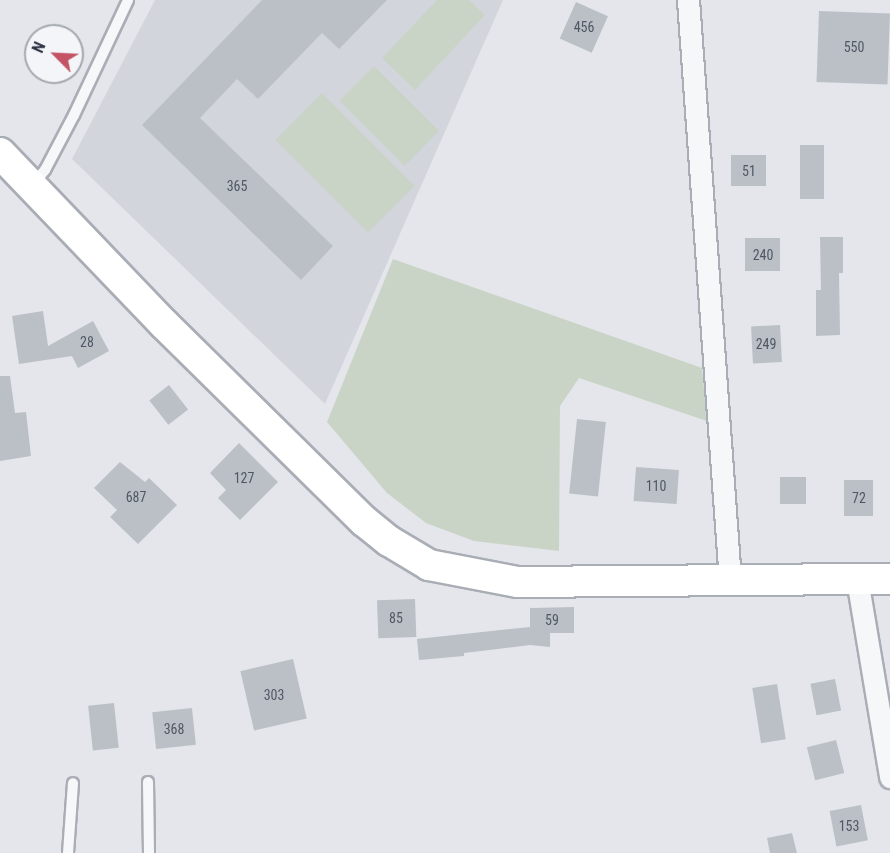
<!DOCTYPE html>
<html>
<head>
<meta charset="utf-8">
<style>
	body { margin:0 }
	#map { position:relative; width:890px; height:853px; overflow:hidden; background:#e4e6eb; font-family:"Roboto Condensed",sans-serif }
	div>[style] { position:absolute }
	.built>* { inset:0; background:#d2d6dc }
	.green>* { inset:0; background:#c9d4c6; transform-origin:0 0 }
	.building>* { inset:0; background:#bbc0c7; transform-origin:0 0 }
	.roads { filter:drop-shadow(2px 0 #a9adb5) drop-shadow(-2px 0 #a9adb5) drop-shadow(0 2px #a9adb5) drop-shadow(0 -2px #a9adb5) }
	.service>* { height:10px; margin:-5px; padding:0 5px; transform-origin:5px; border-radius:5px; background:#f6f7f9 }
	.minor>* { height:21px; margin:-10.5px; padding:0 10.5px; transform-origin:10.5px; border-radius:10.5px; background:#f6f7f9 }
	.secondary>* { height:30px; margin:-15px; padding:0 15px; transform-origin:15px; border-radius:15px; background:#fff }
	span { translate:-50% -50%; white-space:nowrap; text-align:center; line-height:1.15; -webkit-text-stroke:5px #f3f5f8; paint-order:stroke }
	.number-label { font-size:14px; color:#505763 }
	.number-label span { -webkit-text-stroke-width:0 }
	.north { position:absolute; left:24px; top:24px; width:60px; height:60px; box-sizing:border-box; background:#f3f5f8; border:2px solid #a4a8af; border-radius:50%; rotate:294deg; font-size:16px; font-weight:700; line-height:24px; text-align:center; color:#2d3442 }
	.north::after { content:''; display:block; margin:auto; width:21px; height:27px; background:#c45465; clip-path:polygon(50% 0,100% 100%,50% 72%,0 100%) }
</style>
</head>
<body>
<div id="map">
	<div class="built">
		<div style="clip-path:polygon(155px 0,503px 0,325px 404px,72px 159px)"></div>
	</div>
	<div class="green">
		<div style="clip-path:polygon(437px 0,469px 0,485px 15px,415px 90px,382px 58px)"></div>
		<div style="left:374px;top:66px;width:92px;height:49px;rotate:45deg"></div>
		<div style="left:322px;top:93px;width:131px;height:66px;rotate:45deg"></div>
		<div style="clip-path:polygon(393px 259px,702px 368px,707px 421px,579px 378px,560px 406px,559px 551px,474px 541px,426px 523px,387px 493px,327px 422px)"></div>
	</div>
	<div class="building">
		<div style="clip-path:polygon(262px 0,387px 0,339px 49px,322px 33px,258px 99px,237px 79px,200px 118px,333px 246px,301px 280px,142px 125px)"></div>
		<div style="left:576px;top:2px;width:35px;height:40px;rotate:24deg"></div>
		<div style="left:819px;top:11px;width:71px;height:71px;rotate:2deg"></div>
		<div style="left:800px;top:145px;width:24px;height:54px"></div>
		<div style="left:731px;top:155px;width:35px;height:31px"></div>
		<div style="clip-path:polygon(820px 237px,843px 237px,843px 273px,839px 273px,840px 335px,816px 336px,816px 290px,821px 290px)"></div>
		<div style="left:745px;top:238px;width:35px;height:33px"></div>
		<div style="clip-path:polygon(43px 311px,48px 346px,93px 321px,109px 351px,78px 368px,72px 356px,19px 364px,12px 316px)"></div>
		<div style="left:780px;top:325px;width:37px;height:29px;rotate:87deg"></div>
		<div style="clip-path:polygon(0 376px,10px 376px,15px 413px,26px 412px,31px 456px,0 461px)"></div>
		<div style="left:169px;top:385px;width:31px;height:25px;rotate:52deg"></div>
		<div style="left:577px;top:419px;width:29px;height:75px;rotate:6deg"></div>
		<div style="clip-path:polygon(239px 443px,278px 482px,240px 520px,218px 498px,226px 490px,210px 473px)"></div>
		<div style="clip-path:polygon(120px 462px,145px 482px,149px 478px,177px 505px,138px 544px,110px 517px,117px 510px,94px 488px)"></div>
		<div style="left:636px;top:467px;width:43px;height:34px;rotate:4deg"></div>
		<div style="left:780px;top:477px;width:26px;height:27px"></div>
		<div style="left:844px;top:480px;width:29px;height:36px"></div>
		<div style="left:415px;top:599px;width:38px;height:38px;rotate:88deg"></div>
		<div style="clip-path:polygon(574px 607px,574px 633px,550px 633px,550px 647px,530px 645px,464px 653px,464px 656px,419px 660px,417px 639px,530px 627px,530px 608px)"></div>
		<div style="left:293px;top:659px;width:61px;height:54px;rotate:77deg"></div>
		<div style="left:835px;top:679px;width:32px;height:25px;rotate:79deg"></div>
		<div style="left:777px;top:684px;width:56px;height:25px;rotate:81deg"></div>
		<div style="left:114px;top:703px;width:45px;height:26px;rotate:84deg"></div>
		<div style="left:192px;top:708px;width:37px;height:40px;rotate:84deg"></div>
		<div style="left:836px;top:740px;width:34px;height:30px;rotate:76deg"></div>
		<div style="left:861px;top:805px;width:36px;height:32px;rotate:79deg"></div>
		<div style="clip-path:polygon(792px 833px,797px 853px,770px 853px,767px 838px)"></div>
	</div>
	<div class="roads">
		<div class="service">
			<div style="left:32px;top:186px;width:21px;rotate:-51deg"></div>
			<div style="left:45px;top:170px;width:62px;rotate:-62.2deg"></div>
			<div style="left:74px;top:115px;width:127px;rotate:-64.8deg"></div>
			<div style="left:148px;top:782px;width:71px;rotate:89.2deg"></div>
			<div style="left:68px;top:853px;width:70px;rotate:-85.9deg"></div>
		</div>
		<div class="minor">
			<div style="left:688px;top:0;width:582px;rotate:85.86deg"></div>
			<div style="left:857px;top:579px;width:201px;rotate:80.5deg"></div>
		</div>
		<div class="secondary">
			<div style="left:0;top:153px;width:237px;rotate:46.2deg"></div>
			<div style="left:164px;top:324px;width:281px;rotate:44.6deg"></div>
			<div style="left:364px;top:521px;width:32px;rotate:39deg"></div>
			<div style="left:389px;top:541px;width:47px;rotate:31deg"></div>
			<div style="left:429px;top:565px;width:90px;rotate:10.9deg"></div>
			<div style="left:517px;top:582px;width:373px;rotate:-0.5deg"></div>
		</div>
	</div>
	<div class="number-label">
		<span style="left:584px;top:27px">456</span>
		<span style="left:854px;top:47px">550</span>
		<span style="left:749px;top:171px">51</span>
		<span style="left:237px;top:186px">365</span>
		<span style="left:763px;top:255px">240</span>
		<span style="left:87px;top:342px">28</span>
		<span style="left:766px;top:344px">249</span>
		<span style="left:244px;top:478px">127</span>
		<span style="left:656px;top:486px">110</span>
		<span style="left:136px;top:497px">687</span>
		<span style="left:859px;top:498px">72</span>
		<span style="left:396px;top:618px">85</span>
		<span style="left:552px;top:620px">59</span>
		<span style="left:274px;top:695px">303</span>
		<span style="left:174px;top:729px">368</span>
		<span style="left:849px;top:826px">153</span>
	</div>
	<div class="north">N</div>
</div>
</body>
</html>
